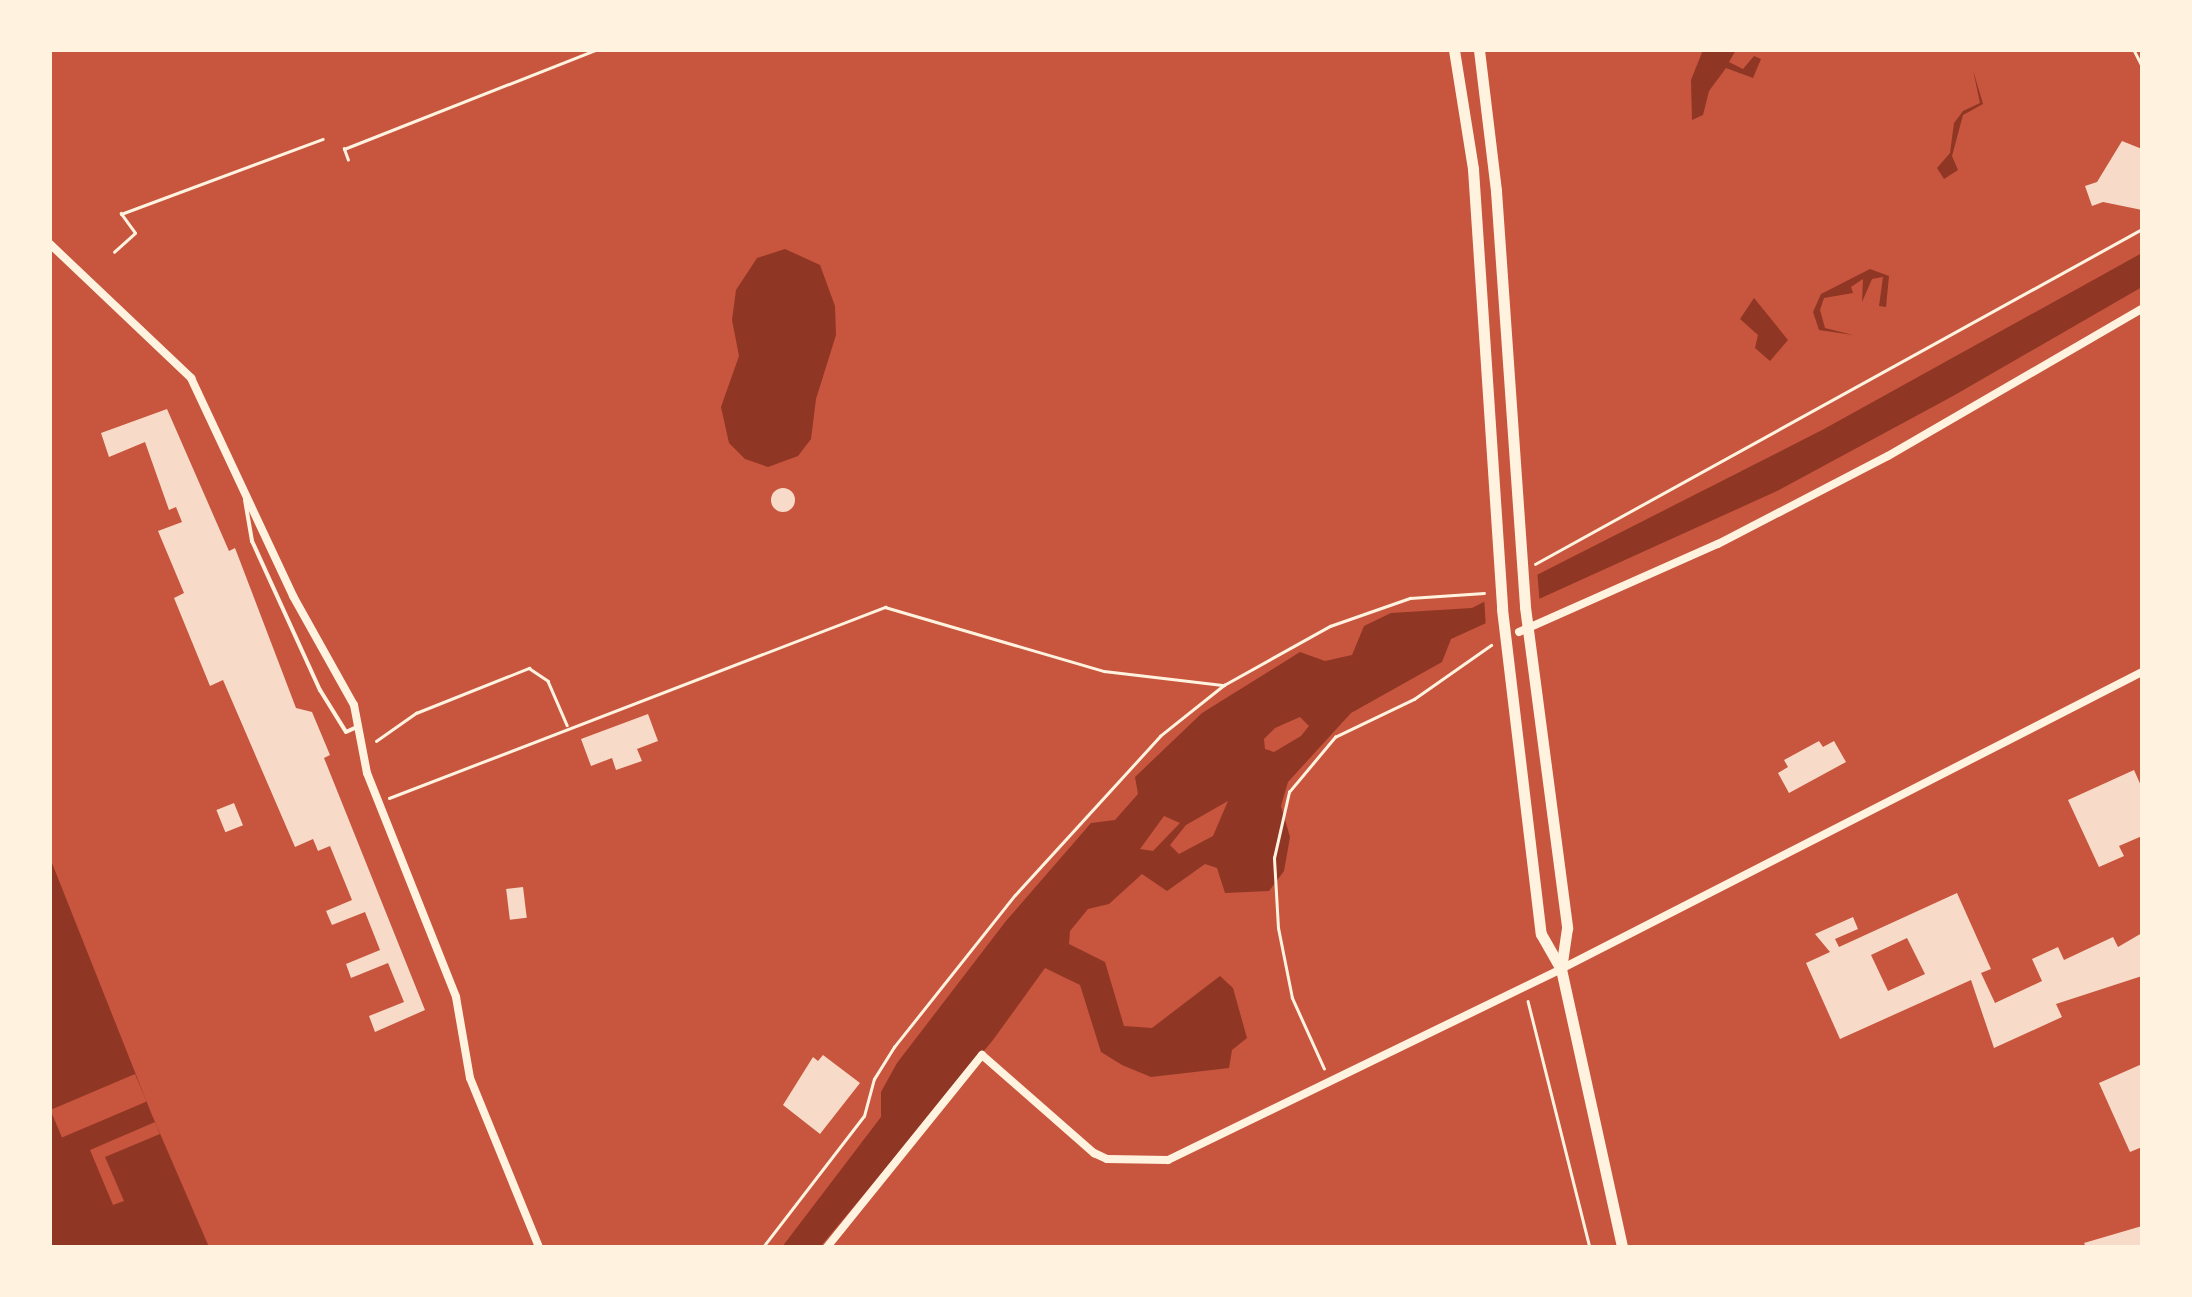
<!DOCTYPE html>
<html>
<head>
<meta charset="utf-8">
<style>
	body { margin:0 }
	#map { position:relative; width:2192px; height:1297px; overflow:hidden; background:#c8553d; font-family:Bitter,serif }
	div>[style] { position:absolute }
	.water>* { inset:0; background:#8f3625 }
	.pier>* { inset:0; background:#c8553d; transform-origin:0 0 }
	.building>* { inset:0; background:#f7dbc8; transform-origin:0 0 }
	.round { border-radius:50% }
	.path>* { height:2.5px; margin:-1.25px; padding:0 1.25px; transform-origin:1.25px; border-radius:1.25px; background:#fff3e0 }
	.service>* { height:4px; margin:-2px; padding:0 2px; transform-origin:2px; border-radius:2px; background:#fff3e0 }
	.minor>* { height:8px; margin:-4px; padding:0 4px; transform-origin:4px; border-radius:4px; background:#fff3e0 }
	.primary>* { height:11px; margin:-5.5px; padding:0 5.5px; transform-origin:5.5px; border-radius:5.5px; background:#fff3e0 }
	span { translate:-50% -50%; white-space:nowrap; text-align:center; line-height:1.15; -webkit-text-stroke:9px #fff3e0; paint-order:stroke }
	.frame { position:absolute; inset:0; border:52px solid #fff3e0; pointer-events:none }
</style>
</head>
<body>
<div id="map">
	<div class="water">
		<div style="clip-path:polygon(1703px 50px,1736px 50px,1729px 62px,1743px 69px,1754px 56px,1761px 59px,1753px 78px,1726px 68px,1709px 91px,1703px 115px,1692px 120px,1691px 80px)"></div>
		<div style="clip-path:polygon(1973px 70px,1983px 104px,1963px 115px,1952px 156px,1958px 170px,1944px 179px,1937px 168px,1950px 153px,1954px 123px,1963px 111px,1980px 103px)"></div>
		<div style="clip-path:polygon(785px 249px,820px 265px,835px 306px,836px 335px,816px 399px,811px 439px,798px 456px,768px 467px,745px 459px,729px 443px,721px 407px,739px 356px,732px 320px,736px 290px,757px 258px)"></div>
		<div style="clip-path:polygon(evenodd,2142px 253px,2142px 287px,1953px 396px,1777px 491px,1451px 639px,1442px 662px,1351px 713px,1288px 782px,1281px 806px,1290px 837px,1284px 871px,1269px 891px,1225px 893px,1217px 868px,1205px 864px,1167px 891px,1142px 874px,1109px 904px,1088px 909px,1070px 931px,1069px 944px,1105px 962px,1124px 1026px,1152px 1028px,1220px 976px,1233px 988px,1247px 1038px,1232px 1050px,1229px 1068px,1151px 1077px,1122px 1065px,1101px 1052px,1080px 985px,1045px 968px,993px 1040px,820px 1247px,782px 1247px,881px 1117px,881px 1092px,897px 1063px,1006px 921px,1091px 823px,1115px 820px,1138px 794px,1135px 777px,1202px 713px,1300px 652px,1325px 661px,1352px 655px,1364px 626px,1391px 613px,1472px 608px,1824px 429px,2142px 253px,1300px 717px,1309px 726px,1301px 736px,1274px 752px,1265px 749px,1264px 739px,1275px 728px,1300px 717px,2142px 253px,1228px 801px,1213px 836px,1179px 854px,1170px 845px,1186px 825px,1228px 801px,2142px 253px,1164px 816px,1180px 823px,1153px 851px,1140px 849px,1164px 816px)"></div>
		<div style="clip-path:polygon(1870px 269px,1889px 276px,1886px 307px,1879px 306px,1883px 277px,1872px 279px,1862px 302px,1863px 279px,1851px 287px,1853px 293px,1824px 298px,1820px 310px,1825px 328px,1853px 335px,1819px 330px,1813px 312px,1821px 294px)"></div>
		<div style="clip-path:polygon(1754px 298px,1788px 340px,1770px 361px,1755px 348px,1758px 335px,1740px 319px)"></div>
		<div style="clip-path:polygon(50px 858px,152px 1115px,209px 1247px,50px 1247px)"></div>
	</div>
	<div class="pier">
		<div style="clip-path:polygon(1537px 569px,1540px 606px,1486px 629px,1484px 596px)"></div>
		<div style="left:135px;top:1074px;width:30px;height:92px;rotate:67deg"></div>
		<div style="clip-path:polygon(155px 1122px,160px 1134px,105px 1157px,124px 1201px,113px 1205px,90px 1150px)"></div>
	</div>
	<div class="building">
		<div style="clip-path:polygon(2122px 141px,2142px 149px,2142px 210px,2103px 202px,2092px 206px,2085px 186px,2097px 182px)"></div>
		<div style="clip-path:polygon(167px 409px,229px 551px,235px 548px,296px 708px,312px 712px,330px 755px,324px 758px,425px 1010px,375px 1032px,369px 1016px,404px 1002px,388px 963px,351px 978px,346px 964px,380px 950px,365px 912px,332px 925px,326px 911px,352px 900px,330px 846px,318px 851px,313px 839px,295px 847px,223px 680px,210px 686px,174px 598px,184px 593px,158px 531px,182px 522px,176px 507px,169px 510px,145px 442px,109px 457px,101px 433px)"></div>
		<div class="round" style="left:771px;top:488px;width:24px;height:24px"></div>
		<div style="clip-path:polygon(648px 714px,658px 741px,637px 749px,642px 761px,616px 770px,612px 758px,591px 766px,581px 739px)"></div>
		<div style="clip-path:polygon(1819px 741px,1823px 747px,1834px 741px,1846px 762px,1789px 793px,1778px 773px,1788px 767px,1784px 760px)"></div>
		<div style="clip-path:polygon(2134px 770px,2142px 788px,2142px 836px,2119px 846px,2124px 856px,2099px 867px,2068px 800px)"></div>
		<div style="left:234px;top:803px;width:24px;height:19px;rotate:68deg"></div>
		<div style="left:523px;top:887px;width:31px;height:17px;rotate:83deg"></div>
		<div style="clip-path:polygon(evenodd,1957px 893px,1991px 969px,1981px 973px,1995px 1003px,2042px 981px,2032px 959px,2058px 947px,2064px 960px,2113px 937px,2118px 947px,2142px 933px,2142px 976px,2056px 1004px,2062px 1017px,1994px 1048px,1971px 980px,1840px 1039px,1806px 963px,1830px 952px,1815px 934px,1853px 917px,1858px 929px,1835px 939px,1839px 947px,1957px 893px,1907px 938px,1925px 974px,1888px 991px,1871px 955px,1907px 938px)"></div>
		<div style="clip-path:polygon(823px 1055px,860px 1083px,820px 1134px,783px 1105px,813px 1057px,818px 1061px)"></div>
		<div style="clip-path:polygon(2142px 1064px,2142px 1147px,2130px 1152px,2099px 1083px)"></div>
		<div style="clip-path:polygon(2142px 1226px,2142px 1247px,2086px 1247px,2084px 1243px)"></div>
	</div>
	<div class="path">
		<div style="left:2134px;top:50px;width:18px;rotate:63deg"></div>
		<div style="left:348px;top:160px;width:12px;rotate:-110deg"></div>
		<div style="left:344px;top:149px;width:270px;rotate:-21.5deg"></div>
		<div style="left:114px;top:252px;width:28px;rotate:-42deg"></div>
		<div style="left:135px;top:233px;width:24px;rotate:-126deg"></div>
		<div style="left:121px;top:214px;width:215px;rotate:-20.4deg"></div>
		<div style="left:1535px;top:564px;width:693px;rotate:-28.89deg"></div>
		<div style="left:376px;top:741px;width:49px;rotate:-35deg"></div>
		<div style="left:416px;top:713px;width:122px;rotate:-21.7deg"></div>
		<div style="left:529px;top:668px;width:23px;rotate:34deg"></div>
		<div style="left:548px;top:681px;width:48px;rotate:66.6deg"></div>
		<div style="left:389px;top:798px;width:532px;rotate:-21.06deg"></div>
		<div style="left:885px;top:607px;width:228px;rotate:16.3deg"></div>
		<div style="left:1104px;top:671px;width:121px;rotate:6.7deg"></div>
		<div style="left:1528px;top:1001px;width:254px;rotate:75.9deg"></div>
		<div style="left:1324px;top:1069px;width:78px;rotate:-114.3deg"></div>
		<div style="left:1292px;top:998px;width:71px;rotate:-101.3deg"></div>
		<div style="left:1278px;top:928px;width:70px;rotate:-93.3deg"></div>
		<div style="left:1274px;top:858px;width:68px;rotate:-77.2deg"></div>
		<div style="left:1289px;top:792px;width:72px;rotate:-50.1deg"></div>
		<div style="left:1335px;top:737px;width:88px;rotate:-25.7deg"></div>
		<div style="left:1414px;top:699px;width:94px;rotate:-35deg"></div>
		<div style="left:763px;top:1247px;width:165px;rotate:-52.4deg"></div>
		<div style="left:864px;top:1116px;width:38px;rotate:-75deg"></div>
		<div style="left:874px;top:1079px;width:38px;rotate:-58deg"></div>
		<div style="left:894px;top:1047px;width:194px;rotate:-51.5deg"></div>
		<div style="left:1015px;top:895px;width:215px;rotate:-47.6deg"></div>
		<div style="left:1160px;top:736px;width:82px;rotate:-38.6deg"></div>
		<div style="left:1224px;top:685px;width:121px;rotate:-29.1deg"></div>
		<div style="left:1330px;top:626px;width:85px;rotate:-19.3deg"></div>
		<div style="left:1410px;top:598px;width:74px;rotate:-3.9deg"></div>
	</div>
	<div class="service">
		<div style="left:245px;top:500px;width:42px;rotate:80.3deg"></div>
		<div style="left:252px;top:541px;width:164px;rotate:65.5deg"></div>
		<div style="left:320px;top:690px;width:49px;rotate:58.2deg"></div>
		<div style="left:346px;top:732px;width:14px;rotate:-25deg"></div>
	</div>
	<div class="minor">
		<div style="left:50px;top:244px;width:195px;rotate:43.5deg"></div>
		<div style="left:191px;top:378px;width:241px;rotate:64.9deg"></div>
		<div style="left:293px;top:596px;width:125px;rotate:60.8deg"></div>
		<div style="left:354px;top:705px;width:69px;rotate:79.2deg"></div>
		<div style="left:367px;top:773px;width:241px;rotate:68.3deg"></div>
		<div style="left:456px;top:997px;width:82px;rotate:80.2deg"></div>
		<div style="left:470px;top:1078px;width:183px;rotate:67.8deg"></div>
		<div style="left:1519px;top:632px;width:218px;rotate:-23.9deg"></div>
		<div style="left:1718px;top:544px;width:191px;rotate:-27.4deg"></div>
		<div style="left:1888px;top:456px;width:293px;rotate:-30.1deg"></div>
		<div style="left:827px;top:1247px;width:247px;rotate:-51.1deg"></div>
		<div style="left:982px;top:1055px;width:149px;rotate:41.2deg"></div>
		<div style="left:1094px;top:1153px;width:14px;rotate:25deg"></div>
		<div style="left:1107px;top:1159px;width:61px;rotate:0.9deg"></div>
		<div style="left:1168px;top:1160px;width:437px;rotate:-25.9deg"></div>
		<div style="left:1561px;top:969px;width:653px;rotate:-27.08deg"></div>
	</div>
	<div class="primary">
		<div style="left:1454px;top:50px;width:121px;rotate:80.9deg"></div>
		<div style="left:1473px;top:169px;width:441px;rotate:86.2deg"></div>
		<div style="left:1502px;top:609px;width:327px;rotate:83.2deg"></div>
		<div style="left:1541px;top:934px;width:40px;rotate:60.3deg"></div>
		<div style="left:1561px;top:969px;width:285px;rotate:77.6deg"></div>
		<div style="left:1479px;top:50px;width:142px;rotate:83.1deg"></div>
		<div style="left:1496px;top:191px;width:417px;rotate:86deg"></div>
		<div style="left:1525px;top:607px;width:324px;rotate:82.5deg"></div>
		<div style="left:1567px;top:928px;width:41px;rotate:98.3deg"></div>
	</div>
	<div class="frame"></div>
</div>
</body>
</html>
